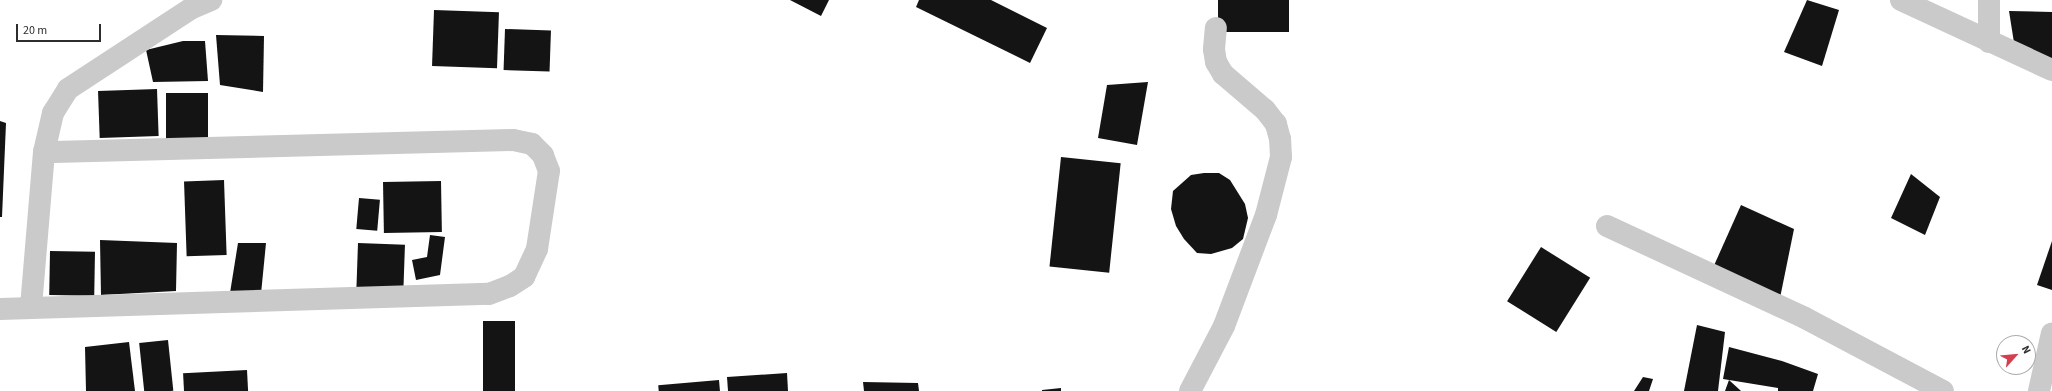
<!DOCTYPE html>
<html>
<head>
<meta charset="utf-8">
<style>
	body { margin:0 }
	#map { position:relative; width:2052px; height:391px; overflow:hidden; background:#fff; font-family:"Source Sans 3",sans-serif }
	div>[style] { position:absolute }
	.building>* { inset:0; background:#141414; transform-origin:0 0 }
	.minor>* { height:22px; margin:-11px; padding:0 11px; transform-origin:11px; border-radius:11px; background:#cacaca }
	span { translate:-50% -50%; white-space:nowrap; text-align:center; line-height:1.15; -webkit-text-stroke:4px #fff; paint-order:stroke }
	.north { position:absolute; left:1996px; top:335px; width:40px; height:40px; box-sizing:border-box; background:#fff; border:1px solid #ababab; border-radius:50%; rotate:63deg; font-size:11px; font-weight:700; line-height:16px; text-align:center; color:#2d2d2d }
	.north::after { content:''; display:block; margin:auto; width:14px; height:18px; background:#d33f4e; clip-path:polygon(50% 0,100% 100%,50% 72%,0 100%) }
	.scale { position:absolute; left:16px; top:24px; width:85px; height:18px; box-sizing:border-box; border:2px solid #2d2d2d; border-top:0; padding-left:5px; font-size:12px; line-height:14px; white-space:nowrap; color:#2d2d2d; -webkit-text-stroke:3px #fff; paint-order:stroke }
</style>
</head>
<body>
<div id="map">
	<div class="building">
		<div style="clip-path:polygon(790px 0,829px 0,821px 16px)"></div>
		<div style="clip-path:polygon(919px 0,991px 0,1047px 28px,1030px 63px,916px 7px)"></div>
		<div style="left:1218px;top:0;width:71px;height:32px"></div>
		<div style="clip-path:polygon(1807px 0,1839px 10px,1822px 66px,1784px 52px)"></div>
		<div style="left:434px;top:10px;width:65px;height:56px;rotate:2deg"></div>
		<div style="clip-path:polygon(2009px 11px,2052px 12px,2052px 69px,2015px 49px)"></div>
		<div style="left:505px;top:29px;width:46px;height:41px;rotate:2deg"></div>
		<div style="clip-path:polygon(216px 35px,264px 36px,263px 92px,220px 85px)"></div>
		<div style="clip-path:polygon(183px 41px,205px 41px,208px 81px,153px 82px,146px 50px)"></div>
		<div style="clip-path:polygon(1148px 82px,1137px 145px,1098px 138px,1107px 85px)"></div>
		<div style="left:157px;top:89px;width:47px;height:59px;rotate:88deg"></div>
		<div style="left:166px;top:93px;width:42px;height:50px"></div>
		<div style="clip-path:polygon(0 121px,6px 123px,2px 217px,0 217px)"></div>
		<div style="left:1061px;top:157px;width:60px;height:110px;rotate:6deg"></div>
		<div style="clip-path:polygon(1204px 173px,1219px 173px,1230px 180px,1245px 204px,1248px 218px,1243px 239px,1232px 248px,1211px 254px,1197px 253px,1184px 239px,1176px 226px,1171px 209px,1173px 191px,1191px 175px)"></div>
		<div style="clip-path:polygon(1911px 174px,1940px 197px,1925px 235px,1891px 218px)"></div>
		<div style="left:224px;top:180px;width:75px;height:40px;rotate:88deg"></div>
		<div style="left:441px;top:181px;width:51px;height:58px;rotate:89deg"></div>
		<div style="left:359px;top:198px;width:21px;height:31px;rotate:5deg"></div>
		<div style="clip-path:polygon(1741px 205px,1794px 229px,1780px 298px,1712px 270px)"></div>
		<div style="clip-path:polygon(430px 235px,445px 237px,440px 275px,416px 280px,412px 260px,427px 257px)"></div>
		<div style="clip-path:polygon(100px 240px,177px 243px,176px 291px,101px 295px)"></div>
		<div style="clip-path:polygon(2052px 241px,2052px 290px,2037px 285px)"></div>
		<div style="clip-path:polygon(238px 243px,266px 243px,261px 294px,230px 293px)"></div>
		<div style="left:358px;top:243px;width:47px;height:49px;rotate:2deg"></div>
		<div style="left:1541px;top:247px;width:58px;height:64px;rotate:32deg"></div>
		<div style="left:50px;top:251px;width:45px;height:44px;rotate:1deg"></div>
		<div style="left:483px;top:321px;width:32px;height:70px"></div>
		<div style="clip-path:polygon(1697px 325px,1725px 332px,1718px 391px,1684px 391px)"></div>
		<div style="left:168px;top:340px;width:51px;height:29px;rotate:84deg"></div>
		<div style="clip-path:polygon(129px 342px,135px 391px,86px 391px,85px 347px)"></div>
		<div style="clip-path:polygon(1729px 347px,1782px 361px,1818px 374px,1813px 391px,1778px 391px,1778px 388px,1723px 379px)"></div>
		<div style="left:247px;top:370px;width:21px;height:64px;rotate:87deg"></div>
		<div style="clip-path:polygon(787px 373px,788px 391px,728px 391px,727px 377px)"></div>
		<div style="clip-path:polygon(1643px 377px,1653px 379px,1649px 391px,1634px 391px)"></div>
		<div style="left:719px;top:380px;width:11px;height:61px;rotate:85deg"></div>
		<div style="clip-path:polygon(1729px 380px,1741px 391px,1725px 391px)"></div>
		<div style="clip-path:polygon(863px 382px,918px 383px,919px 391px,864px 391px)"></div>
		<div style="clip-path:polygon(1061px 388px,1061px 391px,1042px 391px,1042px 390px)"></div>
	</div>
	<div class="minor">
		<div style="left:1901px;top:0;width:166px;rotate:24.9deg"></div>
		<div style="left:1989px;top:42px;width:42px;rotate:-90deg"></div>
		<div style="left:44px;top:152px;width:40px;rotate:-77deg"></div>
		<div style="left:53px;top:113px;width:28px;rotate:-58deg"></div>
		<div style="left:68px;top:89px;width:148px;rotate:-33.2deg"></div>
		<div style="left:192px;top:8px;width:21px;rotate:-23deg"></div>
		<div style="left:1607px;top:226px;width:218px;rotate:24.9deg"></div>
		<div style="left:1805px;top:318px;width:156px;rotate:27.9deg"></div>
		<div style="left:0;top:309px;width:489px;rotate:-1.8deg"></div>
		<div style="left:489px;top:294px;width:22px;rotate:-21deg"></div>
		<div style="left:510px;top:286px;width:17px;rotate:-33deg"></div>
		<div style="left:524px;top:277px;width:31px;rotate:-65deg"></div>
		<div style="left:537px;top:249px;width:79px;rotate:-81.3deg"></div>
		<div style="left:549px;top:171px;width:17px;rotate:-111deg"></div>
		<div style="left:543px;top:155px;width:16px;rotate:-135deg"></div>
		<div style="left:532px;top:144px;width:19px;rotate:-168deg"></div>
		<div style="left:513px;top:140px;width:469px;rotate:178.5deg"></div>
		<div style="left:44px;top:152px;width:156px;rotate:94.8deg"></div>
		<div style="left:1190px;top:391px;width:73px;rotate:-62.4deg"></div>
		<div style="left:1224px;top:326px;width:119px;rotate:-69.3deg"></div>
		<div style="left:1266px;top:215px;width:60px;rotate:-75.5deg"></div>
		<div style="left:1281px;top:157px;width:18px;rotate:-93deg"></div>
		<div style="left:1280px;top:139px;width:16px;rotate:-105deg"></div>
		<div style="left:1276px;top:124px;width:18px;rotate:-128deg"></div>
		<div style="left:1265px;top:110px;width:55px;rotate:-139.4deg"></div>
		<div style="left:1223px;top:74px;width:14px;rotate:-120deg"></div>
		<div style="left:1216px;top:62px;width:13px;rotate:-99deg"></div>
		<div style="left:1214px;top:49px;width:21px;rotate:-85deg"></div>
		<div style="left:2039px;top:391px;width:59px;rotate:-77.4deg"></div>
	</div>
	<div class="north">N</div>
	<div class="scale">20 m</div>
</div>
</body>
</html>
